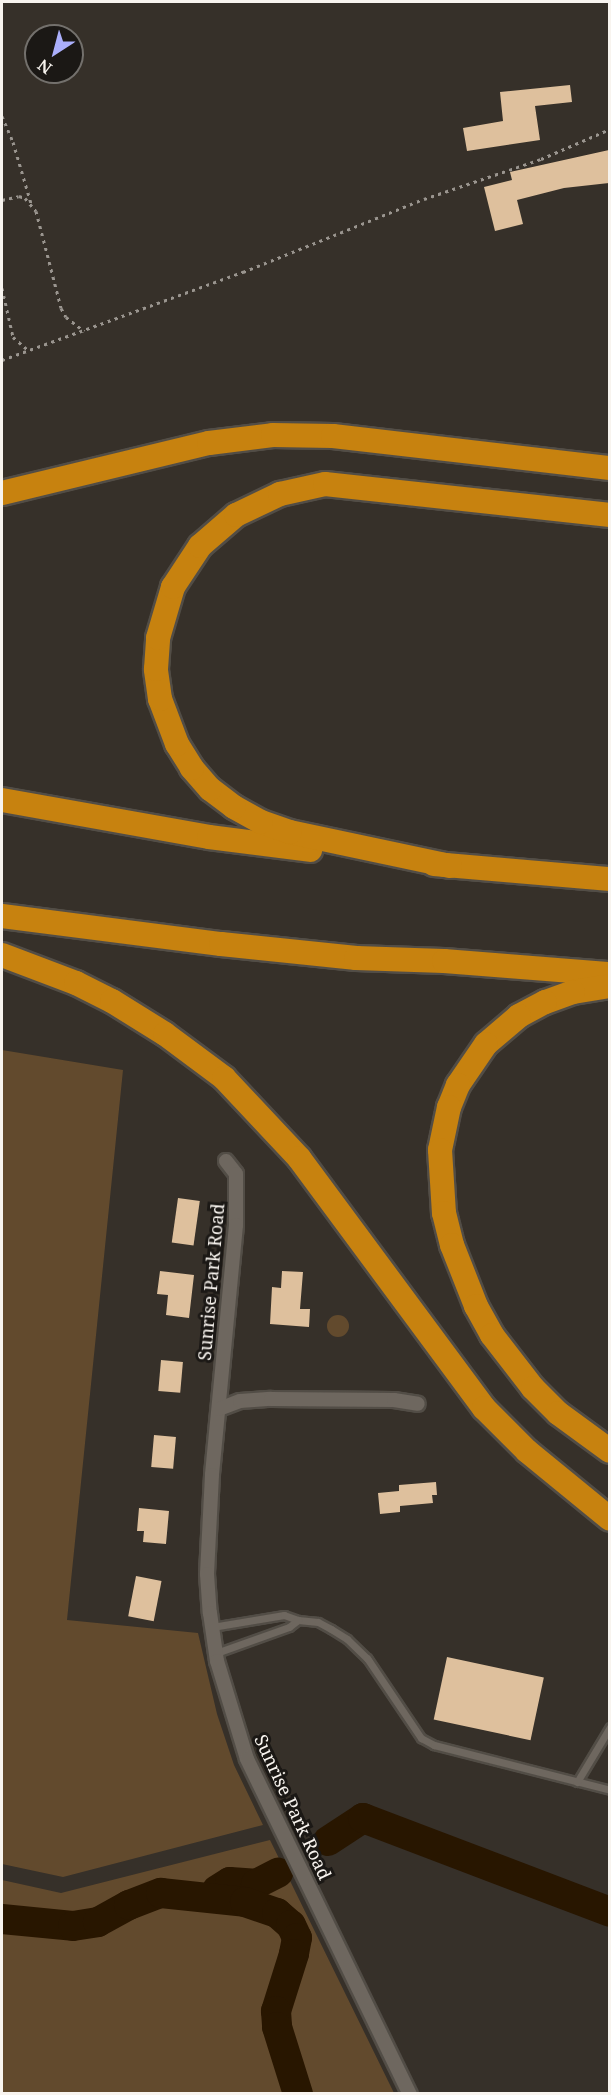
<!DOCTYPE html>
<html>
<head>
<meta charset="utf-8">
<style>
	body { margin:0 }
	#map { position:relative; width:611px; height:2095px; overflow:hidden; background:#363029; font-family:"Noto Serif",serif }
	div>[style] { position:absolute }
	.green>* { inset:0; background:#624a2d }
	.round { border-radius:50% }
	.river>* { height:30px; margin:-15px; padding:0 15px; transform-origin:15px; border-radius:15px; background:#281600 }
	.building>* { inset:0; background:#dec09d; transform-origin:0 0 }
	.path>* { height:3px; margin-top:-1.5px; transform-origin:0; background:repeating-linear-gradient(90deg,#9a958f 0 3px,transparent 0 7.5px) }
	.roads { filter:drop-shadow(2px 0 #524d46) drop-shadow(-2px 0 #524d46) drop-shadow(0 2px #524d46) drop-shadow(0 -2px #524d46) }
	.service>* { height:7px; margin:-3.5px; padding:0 3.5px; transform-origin:3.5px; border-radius:3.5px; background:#6e675f }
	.minor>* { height:14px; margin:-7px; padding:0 7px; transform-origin:7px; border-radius:7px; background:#6e675f }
	.motorway>* { height:24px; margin:-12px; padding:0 12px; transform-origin:12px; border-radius:12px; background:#c7820f }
	span { translate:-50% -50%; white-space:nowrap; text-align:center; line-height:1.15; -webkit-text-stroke:6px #1b1815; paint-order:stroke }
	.street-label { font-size:18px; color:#f8f4ef }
	.frame { position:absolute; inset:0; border:3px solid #f8f4ef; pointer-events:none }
	.north { position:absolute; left:24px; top:24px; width:60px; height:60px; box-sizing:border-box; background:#1b1815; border:2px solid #73706c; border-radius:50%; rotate:216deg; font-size:16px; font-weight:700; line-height:24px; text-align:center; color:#f8f4ef }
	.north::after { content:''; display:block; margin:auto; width:21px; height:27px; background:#abaffb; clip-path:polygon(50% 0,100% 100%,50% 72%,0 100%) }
</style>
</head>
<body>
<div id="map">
	<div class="green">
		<div style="clip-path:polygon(2px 1050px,123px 1070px,67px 1620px,198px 1633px,217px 1714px,234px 1765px,263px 1825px,63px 1877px,2px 1864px)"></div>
		<div class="round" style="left:327px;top:1315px;width:22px;height:22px"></div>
		<div style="clip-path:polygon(270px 1840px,394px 2093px,2px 2093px,2px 1880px,61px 1893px)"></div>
	</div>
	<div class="river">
		<div style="left:328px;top:1841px;width:42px;rotate:-33.3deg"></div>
		<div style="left:363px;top:1818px;width:264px;rotate:20.8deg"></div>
		<div style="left:217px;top:1890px;width:15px;rotate:-32deg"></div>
		<div style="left:230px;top:1882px;width:26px;rotate:4deg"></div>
		<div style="left:256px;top:1884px;width:25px;rotate:-27deg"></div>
		<div style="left:2px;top:1919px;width:71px;rotate:5.6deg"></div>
		<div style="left:73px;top:1926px;width:25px;rotate:-9deg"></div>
		<div style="left:98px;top:1922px;width:35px;rotate:-29deg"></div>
		<div style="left:129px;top:1905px;width:34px;rotate:-21deg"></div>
		<div style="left:161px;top:1893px;width:84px;rotate:6.1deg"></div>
		<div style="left:245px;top:1902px;width:34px;rotate:19deg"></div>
		<div style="left:277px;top:1913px;width:18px;rotate:41deg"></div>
		<div style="left:291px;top:1925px;width:14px;rotate:65deg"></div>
		<div style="left:297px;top:1938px;width:16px;rotate:101deg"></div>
		<div style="left:294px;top:1954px;width:60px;rotate:107.5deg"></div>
		<div style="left:276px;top:2011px;width:16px;rotate:86deg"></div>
		<div style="left:277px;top:2027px;width:70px;rotate:72.6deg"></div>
	</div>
	<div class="building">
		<div style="clip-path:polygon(570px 85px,572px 102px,535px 106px,540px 140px,467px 151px,463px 128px,503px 121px,500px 92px)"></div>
		<div style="clip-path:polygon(609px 150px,609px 183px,564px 188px,517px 200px,523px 224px,495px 231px,484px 187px,512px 180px,510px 172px)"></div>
		<div style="left:178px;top:1198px;width:22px;height:45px;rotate:8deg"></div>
		<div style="clip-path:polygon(160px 1271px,194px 1275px,189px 1318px,166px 1315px,168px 1295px,157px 1294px)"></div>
		<div style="clip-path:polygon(282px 1271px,303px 1272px,300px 1309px,310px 1309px,309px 1327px,270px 1324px,272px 1287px,281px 1288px)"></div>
		<div style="left:161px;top:1360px;width:22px;height:31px;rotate:5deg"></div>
		<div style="left:154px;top:1435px;width:22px;height:32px;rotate:5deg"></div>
		<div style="clip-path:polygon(436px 1482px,437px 1495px,432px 1495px,433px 1503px,400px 1506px,400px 1512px,380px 1514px,378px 1493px,399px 1491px,399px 1485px)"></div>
		<div style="clip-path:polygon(139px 1508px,169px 1511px,166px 1544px,143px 1542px,144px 1531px,137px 1531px)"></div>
		<div style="left:136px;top:1576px;width:26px;height:41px;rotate:11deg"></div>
		<div style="left:447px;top:1657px;width:99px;height:64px;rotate:12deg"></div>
	</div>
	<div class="path">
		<div style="left:2px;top:116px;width:28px;rotate:67deg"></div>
		<div style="left:13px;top:142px;width:64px;rotate:73.6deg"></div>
		<div style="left:2px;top:200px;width:17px;rotate:-13deg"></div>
		<div style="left:19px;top:196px;width:6px;rotate:18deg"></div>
		<div style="left:25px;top:198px;width:17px;rotate:50deg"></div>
		<div style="left:36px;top:211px;width:100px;rotate:75.5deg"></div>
		<div style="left:61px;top:308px;width:10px;rotate:61deg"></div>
		<div style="left:66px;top:317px;width:23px;rotate:38deg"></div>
		<div style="left:2px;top:288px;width:50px;rotate:77.3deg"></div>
		<div style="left:13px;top:337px;width:20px;rotate:41deg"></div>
		<div style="left:2px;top:360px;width:257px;rotate:-20.1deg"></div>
		<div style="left:243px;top:272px;width:195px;rotate:-22deg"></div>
		<div style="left:424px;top:199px;width:124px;rotate:-18.9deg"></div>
		<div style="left:541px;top:159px;width:75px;rotate:-23.5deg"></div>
	</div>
	<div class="roads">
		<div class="service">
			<div style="left:298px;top:1620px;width:20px;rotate:6deg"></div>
			<div style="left:318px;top:1622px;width:15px;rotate:28deg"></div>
			<div style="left:331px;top:1629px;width:19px;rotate:32deg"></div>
			<div style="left:347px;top:1639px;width:28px;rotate:44deg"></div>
			<div style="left:367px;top:1658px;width:97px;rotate:56deg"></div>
			<div style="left:421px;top:1738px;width:15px;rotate:28deg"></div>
			<div style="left:434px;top:1745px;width:182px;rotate:14.3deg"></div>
			<div style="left:212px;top:1627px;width:73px;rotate:-9.5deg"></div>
			<div style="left:284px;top:1615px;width:15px;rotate:20deg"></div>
			<div style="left:298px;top:1620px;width:11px;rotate:142deg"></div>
			<div style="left:289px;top:1627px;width:77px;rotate:160.4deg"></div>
			<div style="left:577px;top:1782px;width:64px;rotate:-59deg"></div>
		</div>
		<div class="minor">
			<div style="left:226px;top:1161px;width:16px;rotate:52deg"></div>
			<div style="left:236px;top:1174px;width:51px;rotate:90deg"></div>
			<div style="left:236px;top:1225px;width:251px;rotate:95.5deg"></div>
			<div style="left:212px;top:1475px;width:99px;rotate:92.9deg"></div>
			<div style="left:207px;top:1574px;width:39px;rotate:86deg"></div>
			<div style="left:210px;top:1613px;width:49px;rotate:81.7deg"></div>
			<div style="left:217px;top:1661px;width:102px;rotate:73deg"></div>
			<div style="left:247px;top:1759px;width:373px;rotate:64.1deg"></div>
			<div style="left:219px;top:1409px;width:22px;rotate:-21deg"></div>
			<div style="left:240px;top:1401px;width:31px;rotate:-4deg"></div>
			<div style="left:271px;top:1399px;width:123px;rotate:0.5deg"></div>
			<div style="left:394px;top:1400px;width:24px;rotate:9deg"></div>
		</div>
		<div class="motorway">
			<div style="left:2px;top:493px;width:213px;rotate:-13.6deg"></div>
			<div style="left:209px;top:443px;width:64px;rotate:-7.1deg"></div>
			<div style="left:273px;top:435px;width:60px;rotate:1deg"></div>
			<div style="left:333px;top:436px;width:279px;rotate:6.6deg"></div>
			<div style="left:2px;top:800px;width:210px;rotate:10.1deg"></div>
			<div style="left:209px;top:837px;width:102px;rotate:7.3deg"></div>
			<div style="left:434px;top:864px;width:177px;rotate:4.9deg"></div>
			<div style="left:450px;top:866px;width:164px;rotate:-168deg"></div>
			<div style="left:290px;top:832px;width:31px;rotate:-161deg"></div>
			<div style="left:261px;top:822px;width:31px;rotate:-151deg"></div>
			<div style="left:234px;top:807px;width:30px;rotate:-143deg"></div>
			<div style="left:210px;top:789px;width:28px;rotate:-131deg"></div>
			<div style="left:192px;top:768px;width:28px;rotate:-122deg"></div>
			<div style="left:177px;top:744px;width:48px;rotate:-110.7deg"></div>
			<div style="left:160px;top:699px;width:30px;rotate:-98deg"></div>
			<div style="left:156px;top:669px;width:31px;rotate:-86deg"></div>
			<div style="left:158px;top:638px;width:53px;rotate:-73.6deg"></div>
			<div style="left:173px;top:587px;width:49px;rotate:-56.6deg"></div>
			<div style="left:200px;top:546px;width:48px;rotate:-40.7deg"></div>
			<div style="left:236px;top:515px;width:49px;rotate:-25.5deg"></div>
			<div style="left:280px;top:494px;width:46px;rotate:-12.5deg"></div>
			<div style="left:325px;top:484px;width:287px;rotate:6.2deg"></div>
			<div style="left:2px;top:916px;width:221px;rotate:7.3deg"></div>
			<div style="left:221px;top:944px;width:136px;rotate:5.9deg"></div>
			<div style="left:356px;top:958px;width:88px;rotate:2deg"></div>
			<div style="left:444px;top:961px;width:167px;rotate:4.5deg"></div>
			<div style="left:2px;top:955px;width:79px;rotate:20.7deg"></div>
			<div style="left:76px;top:983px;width:40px;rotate:26.6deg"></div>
			<div style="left:112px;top:1001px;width:62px;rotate:31.9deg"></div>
			<div style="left:165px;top:1034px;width:74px;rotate:36.7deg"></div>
			<div style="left:224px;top:1078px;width:110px;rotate:46.8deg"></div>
			<div style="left:299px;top:1158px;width:311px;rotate:53.5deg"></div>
			<div style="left:484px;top:1408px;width:61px;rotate:45deg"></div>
			<div style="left:527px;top:1451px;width:107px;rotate:39.3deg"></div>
			<div style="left:610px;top:986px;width:37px;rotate:171deg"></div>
			<div style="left:573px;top:992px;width:30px;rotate:160deg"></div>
			<div style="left:545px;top:1002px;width:30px;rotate:152deg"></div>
			<div style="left:519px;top:1016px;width:43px;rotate:139.7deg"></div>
			<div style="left:486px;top:1044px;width:50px;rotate:124.3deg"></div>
			<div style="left:458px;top:1085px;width:24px;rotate:112deg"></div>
			<div style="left:449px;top:1107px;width:44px;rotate:101.8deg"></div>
			<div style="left:440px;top:1150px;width:63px;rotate:86.4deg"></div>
			<div style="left:444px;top:1213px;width:33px;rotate:76deg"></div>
			<div style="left:452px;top:1245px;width:66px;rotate:68.5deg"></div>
			<div style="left:476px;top:1306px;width:33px;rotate:61deg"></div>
			<div style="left:492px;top:1335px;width:67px;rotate:52.3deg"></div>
			<div style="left:533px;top:1388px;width:35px;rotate:45deg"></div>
			<div style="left:558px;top:1413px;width:64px;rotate:36.2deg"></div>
		</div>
	</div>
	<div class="street-label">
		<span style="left:211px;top:1282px;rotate:-85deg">Sunrise Park Road</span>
		<span style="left:293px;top:1807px;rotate:65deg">Sunrise Park Road</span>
	</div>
	<div class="frame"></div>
	<div class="north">N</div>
</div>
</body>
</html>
